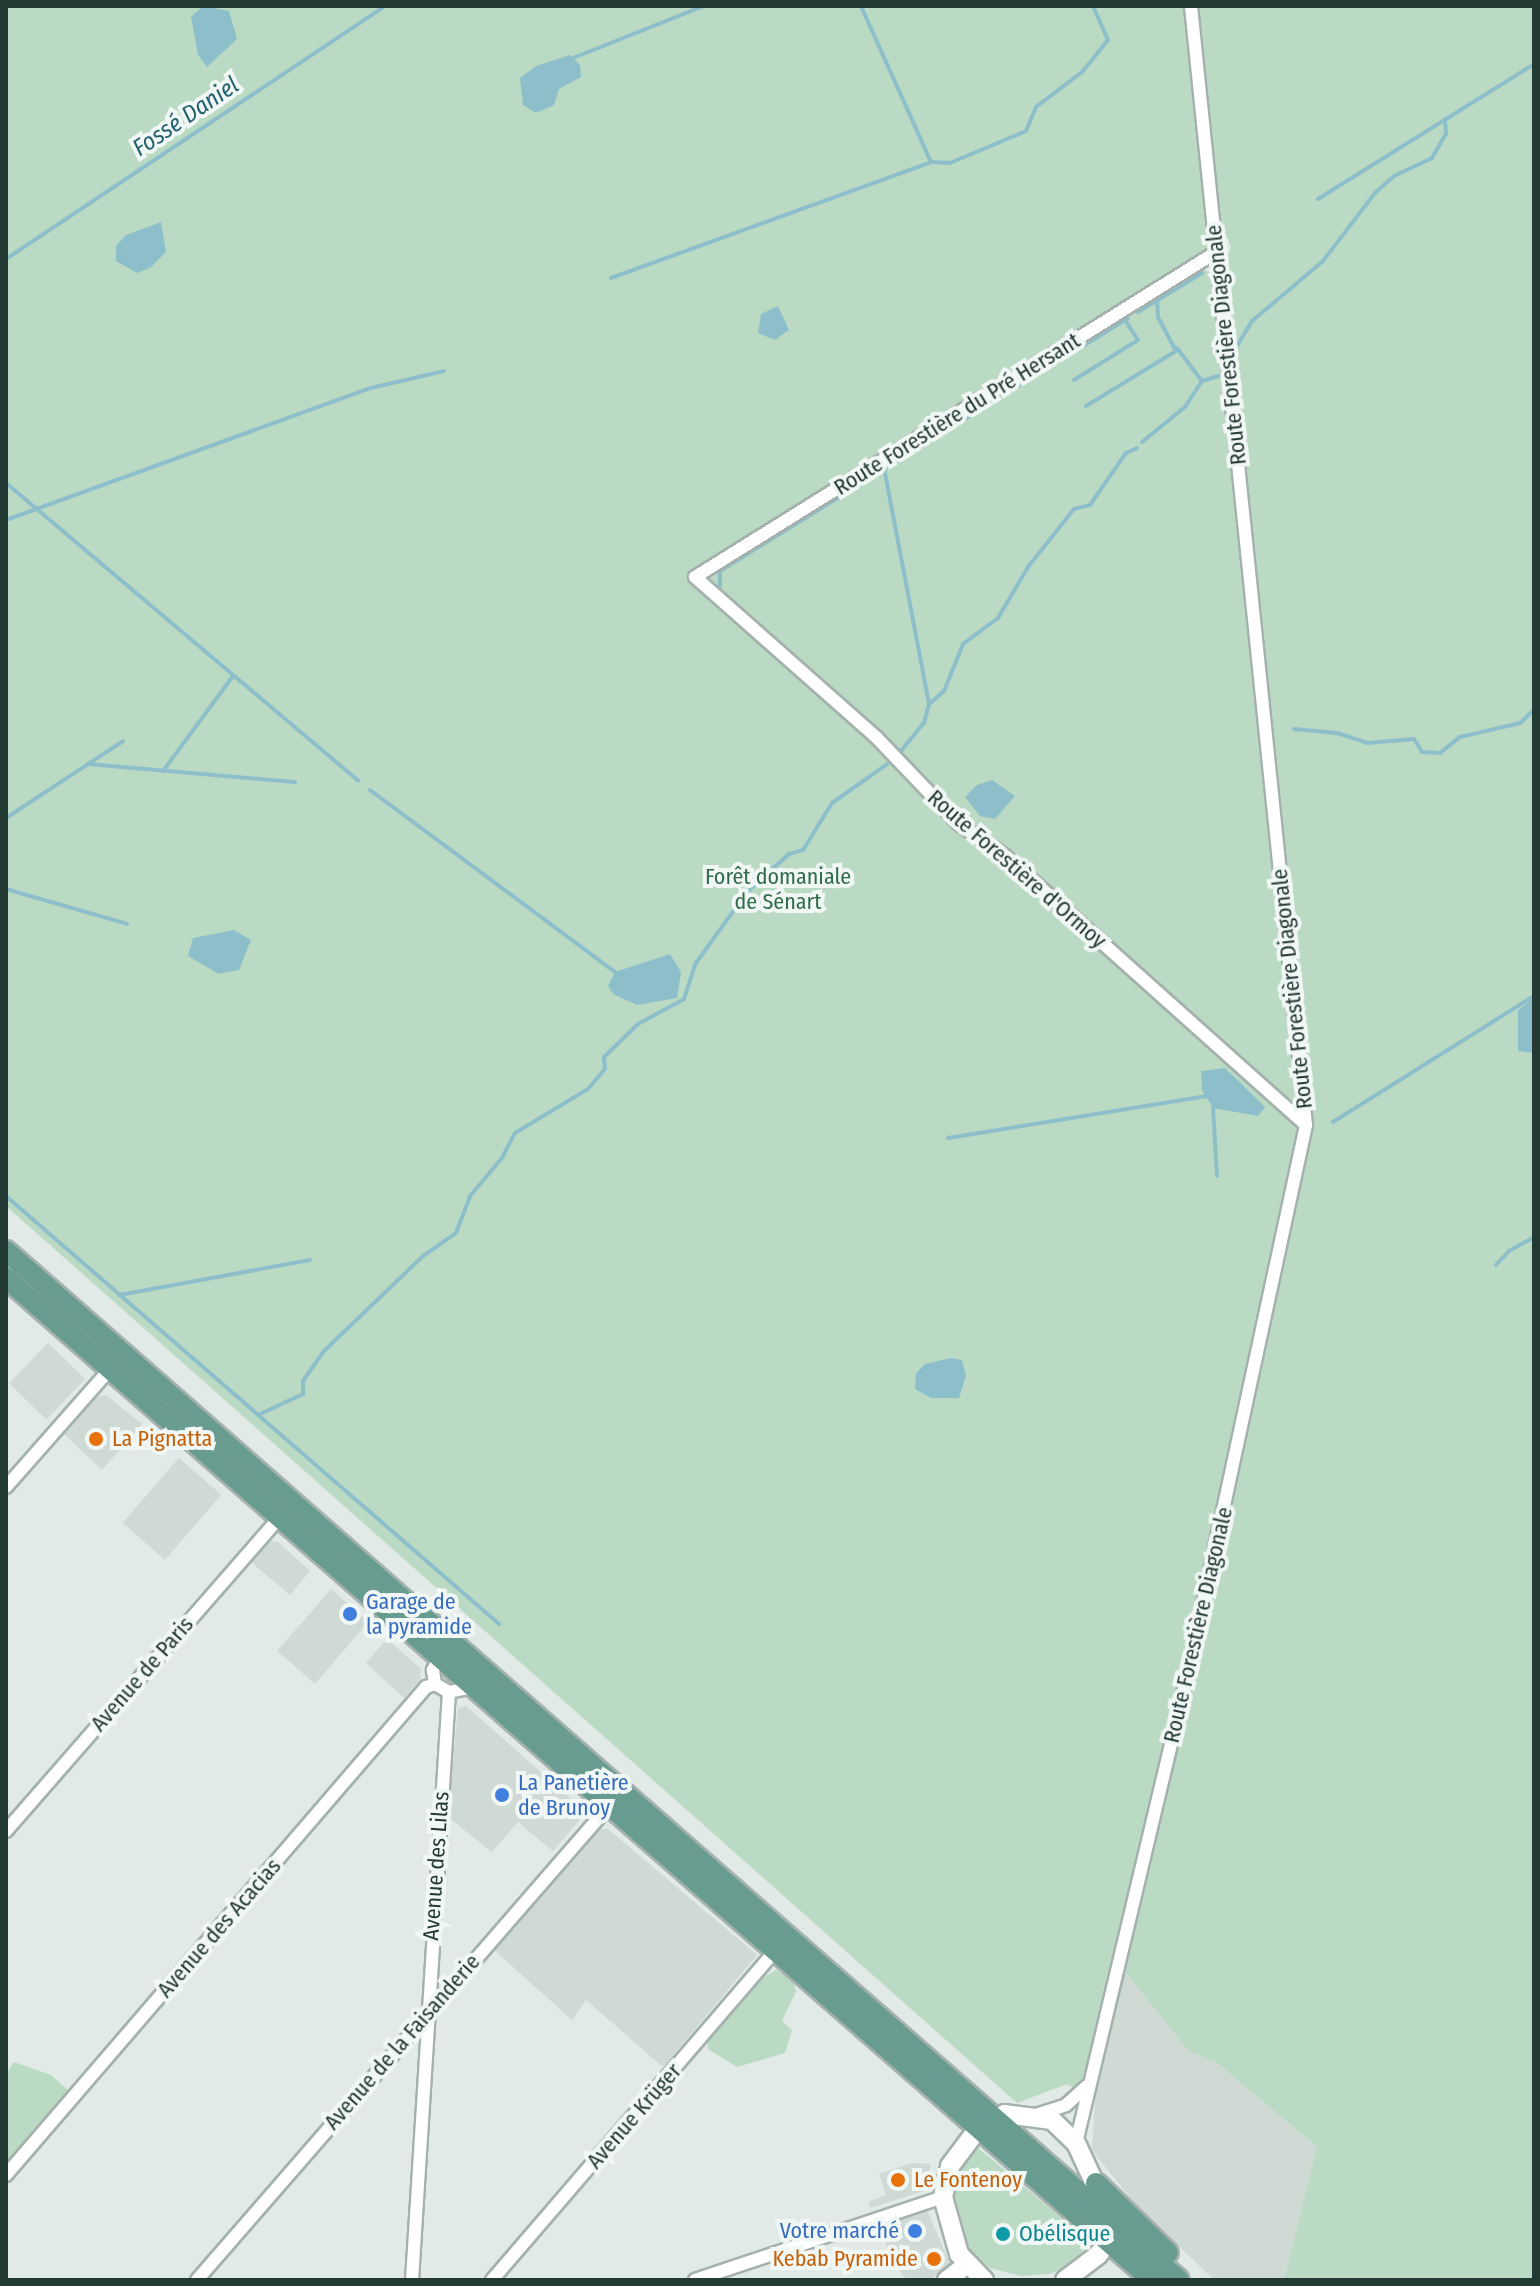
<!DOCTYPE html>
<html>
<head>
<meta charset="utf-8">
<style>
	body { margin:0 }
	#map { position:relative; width:1540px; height:2286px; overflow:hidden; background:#e1eae6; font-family:"Fira Sans Condensed",sans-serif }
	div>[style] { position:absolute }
	.built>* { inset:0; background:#cfdad5; transform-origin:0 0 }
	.green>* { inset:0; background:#bbdac4 }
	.water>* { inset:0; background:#8dbfcb }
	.stream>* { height:4px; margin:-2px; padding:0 2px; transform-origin:2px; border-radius:2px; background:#8dbfcb }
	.roads { filter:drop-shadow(2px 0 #a4b1ad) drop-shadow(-2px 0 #a4b1ad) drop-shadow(0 2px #a4b1ad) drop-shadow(0 -2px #a4b1ad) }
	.street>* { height:12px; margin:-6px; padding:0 6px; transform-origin:6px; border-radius:6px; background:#fff }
	.secondary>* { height:18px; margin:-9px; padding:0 9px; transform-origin:9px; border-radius:9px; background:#fff }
	.primary>* { height:20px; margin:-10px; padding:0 10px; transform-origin:10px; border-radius:10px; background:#699c91 }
	.dots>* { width:22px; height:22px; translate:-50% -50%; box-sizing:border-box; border:4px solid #f1f7f4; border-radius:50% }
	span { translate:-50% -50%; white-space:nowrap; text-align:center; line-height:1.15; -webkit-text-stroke:8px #f1f7f4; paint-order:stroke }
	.street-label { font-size:22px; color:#233934 }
	.park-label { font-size:22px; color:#306c4a }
	.food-label { font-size:22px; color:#c56008 }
	.left { translate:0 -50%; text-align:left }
	.right { translate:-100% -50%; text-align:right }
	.shop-label { font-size:22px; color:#366cbe }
	.culture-label { font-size:22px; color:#0d838f }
	.water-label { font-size:24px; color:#226070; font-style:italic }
	.frame { position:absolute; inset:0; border:8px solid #233934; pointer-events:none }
</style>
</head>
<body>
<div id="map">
	<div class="built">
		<div style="left:48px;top:1343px;width:52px;height:56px;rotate:44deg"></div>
		<div style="clip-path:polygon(106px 1395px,142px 1424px,102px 1470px,64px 1434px,96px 1397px)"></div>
		<div style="left:179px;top:1458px;width:56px;height:86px;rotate:41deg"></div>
		<div style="clip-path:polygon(270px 1541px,278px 1542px,310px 1571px,290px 1595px,251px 1562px)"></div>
		<div style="left:331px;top:1589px;width:50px;height:82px;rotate:41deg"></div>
		<div style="clip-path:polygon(387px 1639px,420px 1668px,421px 1678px,404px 1698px,366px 1663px)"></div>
		<div style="clip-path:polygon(466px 1706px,586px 1812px,553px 1851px,518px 1822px,492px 1852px,448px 1817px,458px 1708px)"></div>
		<div style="clip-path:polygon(598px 1829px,608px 1829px,757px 1955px,663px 2067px,586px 2000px,572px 2020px,494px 1950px)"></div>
		<div style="clip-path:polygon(1125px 1972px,1189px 2050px,1216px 2062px,1317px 2147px,1284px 2280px,1214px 2280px,1133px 2202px,1092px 2150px,1095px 2100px)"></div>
		<div style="clip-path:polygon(912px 2163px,931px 2164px,924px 2191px,871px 2208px,868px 2202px,886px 2195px,879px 2174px)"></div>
		<div style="clip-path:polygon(927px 2210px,950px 2264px,930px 2280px,907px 2280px,892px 2262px,880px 2226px)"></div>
	</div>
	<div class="green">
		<div style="clip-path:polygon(evenodd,6px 6px,1534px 6px,1534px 2280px,1284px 2280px,1317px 2147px,1216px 2062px,1189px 2051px,1126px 1973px,1095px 2100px,1067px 2084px,1017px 2103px,6px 1206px,6px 6px,1228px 238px,1231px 248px,1219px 276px,1195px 266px,1197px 255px,1228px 238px)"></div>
		<div style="clip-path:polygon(776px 1970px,793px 1980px,796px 1991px,782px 2021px,792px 2030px,785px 2053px,737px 2067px,708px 2049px,707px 2037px,730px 2015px,735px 1994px)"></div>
		<div style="clip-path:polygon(14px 2062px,51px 2075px,69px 2091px,6px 2165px,6px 2074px)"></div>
		<div style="clip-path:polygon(976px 2146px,1089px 2241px,1074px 2264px,1049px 2274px,1021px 2276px,990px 2268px,973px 2254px,954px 2220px,952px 2192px,958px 2166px)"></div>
	</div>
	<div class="water">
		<div style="clip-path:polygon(203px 6px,229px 11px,237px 39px,207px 67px,198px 55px,191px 17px)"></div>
		<div style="clip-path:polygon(570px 55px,580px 65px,581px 77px,559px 89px,554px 105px,536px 113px,523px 105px,520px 78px,536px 66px)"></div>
		<div style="clip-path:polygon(161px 222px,166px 252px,150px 268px,137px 273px,116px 261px,116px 246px,126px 235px)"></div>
		<div style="clip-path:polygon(778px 306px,789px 330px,775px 340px,758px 333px,761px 314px)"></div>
		<div style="clip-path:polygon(992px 780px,1015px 796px,995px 819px,980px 816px,965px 797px,977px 785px)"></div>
		<div style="clip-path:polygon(234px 930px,251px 940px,239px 970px,219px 974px,188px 956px,193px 938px)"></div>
		<div style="clip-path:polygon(670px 954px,681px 972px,677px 998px,637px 1005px,613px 994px,608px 986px,615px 972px)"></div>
		<div style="clip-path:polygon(1534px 998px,1534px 1053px,1518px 1051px,1518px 1010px)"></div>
		<div style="clip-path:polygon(1225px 1068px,1265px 1107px,1258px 1116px,1213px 1108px,1202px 1090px,1201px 1071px)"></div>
		<div style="clip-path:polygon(951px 1358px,962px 1360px,966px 1376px,959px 1398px,931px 1398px,915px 1389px,916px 1373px,925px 1364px)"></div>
	</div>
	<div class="stream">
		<div style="left:573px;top:58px;width:141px;rotate:-21.7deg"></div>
		<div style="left:931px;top:162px;width:19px;rotate:3deg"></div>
		<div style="left:950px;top:163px;width:82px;rotate:-22.8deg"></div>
		<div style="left:1026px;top:131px;width:26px;rotate:-67deg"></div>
		<div style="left:1036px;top:107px;width:58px;rotate:-37.3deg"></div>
		<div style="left:1082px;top:72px;width:41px;rotate:-50.9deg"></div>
		<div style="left:1108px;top:40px;width:37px;rotate:-114deg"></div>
		<div style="left:1318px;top:199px;width:255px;rotate:-32deg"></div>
		<div style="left:6px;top:259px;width:457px;rotate:-33.7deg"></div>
		<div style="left:611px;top:278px;width:340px;rotate:-19.9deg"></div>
		<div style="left:931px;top:162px;width:171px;rotate:-114.2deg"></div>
		<div style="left:1138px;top:312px;width:75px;rotate:-31.4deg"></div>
		<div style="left:1237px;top:346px;width:29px;rotate:-59deg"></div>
		<div style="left:1252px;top:321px;width:93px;rotate:-40.2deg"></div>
		<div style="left:1323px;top:261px;width:86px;rotate:-52.6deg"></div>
		<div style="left:1375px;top:193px;width:25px;rotate:-42deg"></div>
		<div style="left:1394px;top:176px;width:42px;rotate:-25.3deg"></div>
		<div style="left:1432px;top:158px;width:28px;rotate:-60deg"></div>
		<div style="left:1446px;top:134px;width:15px;rotate:-94deg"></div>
		<div style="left:1177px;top:348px;width:41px;rotate:52.9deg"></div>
		<div style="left:1059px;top:361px;width:81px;rotate:-31.9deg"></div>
		<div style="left:1074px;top:380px;width:75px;rotate:-32deg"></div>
		<div style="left:1138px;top:340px;width:24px;rotate:-123deg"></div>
		<div style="left:1086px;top:406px;width:105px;rotate:-31.4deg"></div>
		<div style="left:1176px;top:351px;width:38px;rotate:-118deg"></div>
		<div style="left:1158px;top:317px;width:17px;rotate:-93deg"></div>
		<div style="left:1142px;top:442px;width:55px;rotate:-39.1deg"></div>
		<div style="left:1185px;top:407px;width:31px;rotate:-57deg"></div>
		<div style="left:1202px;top:381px;width:17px;rotate:-17deg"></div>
		<div style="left:884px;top:468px;width:240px;rotate:79.2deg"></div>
		<div style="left:6px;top:483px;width:461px;rotate:40.2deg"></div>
		<div style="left:6px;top:520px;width:388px;rotate:-19.9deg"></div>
		<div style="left:371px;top:388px;width:75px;rotate:-13.1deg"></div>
		<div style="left:720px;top:586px;width:15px;rotate:-90deg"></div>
		<div style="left:720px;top:571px;width:385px;rotate:-31.8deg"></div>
		<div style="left:1294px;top:729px;width:43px;rotate:5.3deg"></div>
		<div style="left:1337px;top:733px;width:32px;rotate:18deg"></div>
		<div style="left:1367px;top:743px;width:47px;rotate:-4.9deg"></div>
		<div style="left:1414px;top:739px;width:15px;rotate:58deg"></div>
		<div style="left:1422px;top:752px;width:18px;rotate:3deg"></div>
		<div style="left:1440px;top:753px;width:26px;rotate:-39deg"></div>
		<div style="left:1460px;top:737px;width:62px;rotate:-13.1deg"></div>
		<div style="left:1520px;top:723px;width:19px;rotate:-43deg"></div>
		<div style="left:901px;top:751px;width:36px;rotate:-51deg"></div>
		<div style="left:924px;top:723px;width:20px;rotate:-75deg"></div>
		<div style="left:929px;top:704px;width:20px;rotate:-41deg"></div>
		<div style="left:944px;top:691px;width:51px;rotate:-68deg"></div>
		<div style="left:963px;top:644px;width:44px;rotate:-36.6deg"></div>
		<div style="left:998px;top:618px;width:59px;rotate:-59.5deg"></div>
		<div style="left:1028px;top:567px;width:74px;rotate:-51.6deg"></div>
		<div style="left:1074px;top:509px;width:16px;rotate:-14deg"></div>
		<div style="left:1090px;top:505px;width:63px;rotate:-55.3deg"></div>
		<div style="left:1126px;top:453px;width:12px;rotate:-24deg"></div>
		<div style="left:88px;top:764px;width:208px;rotate:5deg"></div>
		<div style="left:163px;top:771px;width:118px;rotate:-53.6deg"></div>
		<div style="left:370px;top:790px;width:305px;rotate:36.6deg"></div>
		<div style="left:6px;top:818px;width:140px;rotate:-33.3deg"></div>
		<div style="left:6px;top:889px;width:126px;rotate:16.1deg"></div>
		<div style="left:1213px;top:1108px;width:68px;rotate:86.6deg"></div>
		<div style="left:1333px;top:1122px;width:237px;rotate:-32.1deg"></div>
		<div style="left:948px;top:1138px;width:261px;rotate:-9.2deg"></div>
		<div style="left:6px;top:1196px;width:653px;rotate:40.96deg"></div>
		<div style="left:1496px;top:1265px;width:19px;rotate:-47deg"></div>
		<div style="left:1509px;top:1251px;width:29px;rotate:-29deg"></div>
		<div style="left:119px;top:1295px;width:194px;rotate:-10.4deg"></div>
		<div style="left:258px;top:1415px;width:50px;rotate:-25deg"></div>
		<div style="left:303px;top:1394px;width:13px;rotate:-90deg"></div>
		<div style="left:303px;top:1381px;width:38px;rotate:-55deg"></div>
		<div style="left:325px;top:1350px;width:136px;rotate:-43.8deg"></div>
		<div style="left:423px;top:1256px;width:40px;rotate:-34.9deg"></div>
		<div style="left:456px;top:1233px;width:40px;rotate:-69deg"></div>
		<div style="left:470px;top:1196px;width:50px;rotate:-49.9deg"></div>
		<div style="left:502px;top:1158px;width:28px;rotate:-63deg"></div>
		<div style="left:515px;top:1133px;width:85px;rotate:-31.1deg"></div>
		<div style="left:588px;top:1089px;width:26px;rotate:-50deg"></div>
		<div style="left:605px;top:1069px;width:12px;rotate:-95deg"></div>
		<div style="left:604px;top:1057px;width:47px;rotate:-44.1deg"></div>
		<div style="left:638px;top:1024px;width:52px;rotate:-28.5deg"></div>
		<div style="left:684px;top:999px;width:38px;rotate:-72deg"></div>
		<div style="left:696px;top:963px;width:87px;rotate:-54.3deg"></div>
		<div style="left:747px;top:892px;width:57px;rotate:-42.1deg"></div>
		<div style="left:789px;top:854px;width:15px;rotate:-16deg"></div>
		<div style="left:803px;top:850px;width:55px;rotate:-58.3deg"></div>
		<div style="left:832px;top:803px;width:67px;rotate:-35.3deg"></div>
	</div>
	<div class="roads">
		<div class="street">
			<div style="left:1218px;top:251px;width:616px;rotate:148.06deg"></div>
			<div style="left:695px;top:577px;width:242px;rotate:41.5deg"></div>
			<div style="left:876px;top:737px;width:120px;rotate:46.3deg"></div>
			<div style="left:959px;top:824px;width:55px;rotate:34.6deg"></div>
			<div style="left:1004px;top:855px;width:405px;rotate:41.8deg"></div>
			<div style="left:6px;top:1487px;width:156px;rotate:-48.6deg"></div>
			<div style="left:439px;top:1659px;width:13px;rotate:119deg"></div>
			<div style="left:433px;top:1670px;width:14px;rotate:82deg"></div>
			<div style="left:435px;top:1684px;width:16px;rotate:30deg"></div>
			<div style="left:449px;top:1692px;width:24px;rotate:-12deg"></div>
			<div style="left:6px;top:1831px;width:415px;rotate:-48.9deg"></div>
			<div style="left:1039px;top:2114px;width:28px;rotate:-18deg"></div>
			<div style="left:1066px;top:2105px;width:28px;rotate:-42deg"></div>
			<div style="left:1076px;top:2143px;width:488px;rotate:-76.6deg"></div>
			<div style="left:1189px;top:1668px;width:555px;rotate:-77.84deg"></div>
			<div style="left:1306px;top:1125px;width:1125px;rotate:-95.87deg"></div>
			<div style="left:6px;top:2175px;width:644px;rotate:-49.28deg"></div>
			<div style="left:426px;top:1687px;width:9px;rotate:-18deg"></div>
			<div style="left:197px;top:2280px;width:628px;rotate:-49deg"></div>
			<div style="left:412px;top:2280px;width:589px;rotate:-86.4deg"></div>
			<div style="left:492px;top:2280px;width:433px;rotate:-49.3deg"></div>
			<div style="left:695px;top:2280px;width:262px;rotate:-18.5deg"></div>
		</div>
		<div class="secondary">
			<div style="left:947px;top:2280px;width:24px;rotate:-38deg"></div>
			<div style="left:984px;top:2280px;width:36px;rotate:-134deg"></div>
			<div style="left:959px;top:2254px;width:59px;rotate:-105.7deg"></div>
			<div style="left:943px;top:2197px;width:32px;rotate:-77deg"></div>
			<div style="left:950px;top:2166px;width:45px;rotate:-53.1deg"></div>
			<div style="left:977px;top:2130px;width:32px;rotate:-30deg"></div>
			<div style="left:1005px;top:2114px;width:47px;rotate:7.3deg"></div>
			<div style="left:1052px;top:2120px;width:33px;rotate:44deg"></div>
			<div style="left:1076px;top:2143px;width:57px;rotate:65.2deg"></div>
			<div style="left:1065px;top:2280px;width:41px;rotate:-37.1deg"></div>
			<div style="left:1098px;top:2255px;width:16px;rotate:-52deg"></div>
			<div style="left:1108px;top:2242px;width:14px;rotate:-90deg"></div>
		</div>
		<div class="primary">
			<div style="left:6px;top:1251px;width:1560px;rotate:41.26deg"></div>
			<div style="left:6px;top:1278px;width:1522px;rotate:41.16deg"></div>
			<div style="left:1096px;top:2183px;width:100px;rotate:44.2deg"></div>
		</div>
	</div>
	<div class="dots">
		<div style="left:96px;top:1439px;background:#e8710a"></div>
		<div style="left:350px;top:1614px;background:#3f7fe0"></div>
		<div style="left:502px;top:1795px;background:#3f7fe0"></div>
		<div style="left:898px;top:2180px;background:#e8710a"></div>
		<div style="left:915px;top:2231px;background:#3f7fe0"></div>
		<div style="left:1003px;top:2234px;background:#0f9aa8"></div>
		<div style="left:934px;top:2259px;background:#e8710a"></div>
	</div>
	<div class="street-label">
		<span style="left:1226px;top:345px;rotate:-96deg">Route Forestière Diagonale</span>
		<span style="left:957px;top:414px;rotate:-32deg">Route Forestière du Pré Hersant</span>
		<span style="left:1017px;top:869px;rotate:41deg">Route Forestière d'Ormoy</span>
		<span style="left:1292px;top:989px;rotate:-96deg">Route Forestière Diagonale</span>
		<span style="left:1198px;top:1625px;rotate:-77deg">Route Forestière Diagonale</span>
		<span style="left:142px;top:1674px;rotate:-49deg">Avenue de Paris</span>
		<span style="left:436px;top:1866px;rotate:-86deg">Avenue des Lilas</span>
		<span style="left:219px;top:1928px;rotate:-49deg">Avenue des Acacias</span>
		<span style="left:402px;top:2042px;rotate:-49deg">Avenue de la Faisanderie</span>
		<span style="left:634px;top:2116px;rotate:-49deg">Avenue Krüger</span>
	</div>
	<div class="park-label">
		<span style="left:778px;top:889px">Forêt domaniale<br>de Sénart</span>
	</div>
	<div class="food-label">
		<span class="left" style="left:112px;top:1439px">La Pignatta</span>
		<span class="left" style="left:914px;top:2180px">Le Fontenoy</span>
		<span class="right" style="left:918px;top:2259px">Kebab Pyramide</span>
	</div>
	<div class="shop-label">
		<span class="left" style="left:366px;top:1614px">Garage de<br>la pyramide</span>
		<span class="left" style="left:518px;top:1795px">La Panetière<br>de Brunoy</span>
		<span class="right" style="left:899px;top:2231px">Votre marché</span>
	</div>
	<div class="culture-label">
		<span class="left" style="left:1019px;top:2234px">Obélisque</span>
	</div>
	<div class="water-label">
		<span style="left:186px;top:117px;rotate:-34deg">Fossé Daniel</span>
	</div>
	<div class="frame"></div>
</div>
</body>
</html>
